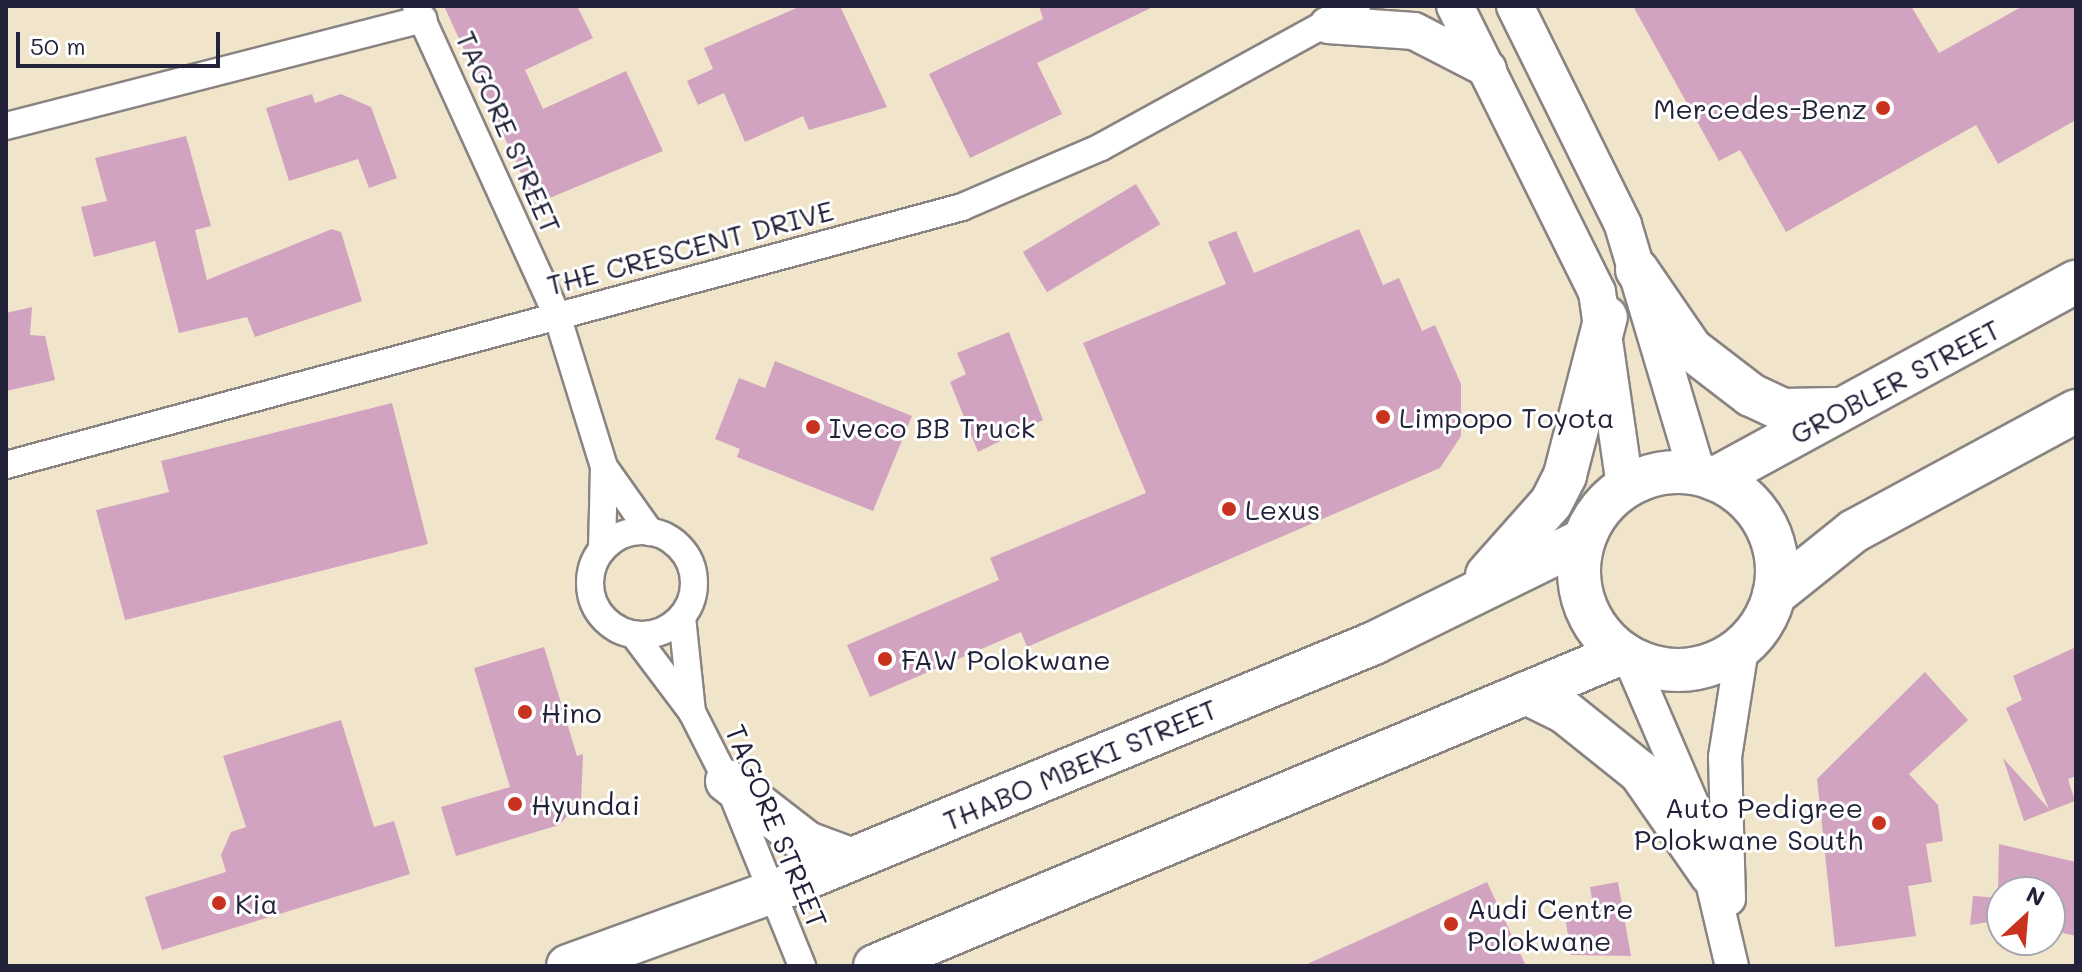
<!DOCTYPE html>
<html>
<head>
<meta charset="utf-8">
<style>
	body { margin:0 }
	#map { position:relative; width:2082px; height:972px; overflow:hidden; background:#f0e5ca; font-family:Mali,sans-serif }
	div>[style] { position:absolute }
	.building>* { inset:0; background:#d2a3c1; transform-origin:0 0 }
	.roads { filter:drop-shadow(2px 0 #898482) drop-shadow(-2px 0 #898482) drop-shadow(0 2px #898482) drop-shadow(0 -2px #898482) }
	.minor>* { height:26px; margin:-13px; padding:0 13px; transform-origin:13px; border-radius:13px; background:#fff }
	.minor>.ring { margin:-13px; padding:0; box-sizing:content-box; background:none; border:26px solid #fff; border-radius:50% }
	.tertiary>* { height:32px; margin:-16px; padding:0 16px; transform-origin:16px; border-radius:16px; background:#fff }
	.secondary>* { height:36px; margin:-18px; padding:0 18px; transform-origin:18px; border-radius:18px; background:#fff }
	.primary>* { height:42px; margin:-21px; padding:0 21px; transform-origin:21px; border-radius:21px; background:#fff }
	.primary>.ring { margin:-21px; padding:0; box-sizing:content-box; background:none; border:42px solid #fff; border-radius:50% }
	.dots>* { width:22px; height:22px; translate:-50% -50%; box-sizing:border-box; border:4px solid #fff; border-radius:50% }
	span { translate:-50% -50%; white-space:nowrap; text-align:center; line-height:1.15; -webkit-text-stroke:6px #fff; paint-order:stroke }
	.poi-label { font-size:28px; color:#22223b }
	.right { translate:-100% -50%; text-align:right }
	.left { translate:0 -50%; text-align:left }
	.street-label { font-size:28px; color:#22223b }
	.frame { position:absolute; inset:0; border:8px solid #22223b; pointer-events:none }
	.north { position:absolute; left:1986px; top:876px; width:80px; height:80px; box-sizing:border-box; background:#fff; border:2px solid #a7a7b1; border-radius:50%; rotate:26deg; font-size:22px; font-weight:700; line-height:32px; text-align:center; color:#22223b }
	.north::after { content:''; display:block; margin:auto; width:28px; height:36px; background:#c8321e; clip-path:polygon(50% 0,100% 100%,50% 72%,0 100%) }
	.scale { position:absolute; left:16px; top:32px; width:204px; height:36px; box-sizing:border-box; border:4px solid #22223b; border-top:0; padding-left:10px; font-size:24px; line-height:28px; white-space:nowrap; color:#22223b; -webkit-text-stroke:6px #fff; paint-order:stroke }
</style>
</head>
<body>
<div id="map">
	<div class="building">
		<div style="clip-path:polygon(444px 6px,577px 6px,593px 38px,525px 70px,543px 109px,626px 71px,663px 151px,535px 204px)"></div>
		<div style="clip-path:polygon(801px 6px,840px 6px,887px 107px,809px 130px,803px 116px,745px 142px,724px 93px,698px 105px,687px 81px,713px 69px,704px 48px)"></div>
		<div style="clip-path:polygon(1039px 6px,1155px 6px,1037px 63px,1062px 114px,970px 158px,929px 74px,1043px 19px)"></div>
		<div style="clip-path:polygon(1633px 6px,1911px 6px,1939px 53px,2023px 6px,2076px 6px,2076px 120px,1998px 164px,1976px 125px,1786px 232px,1740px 150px,1719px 161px)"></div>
		<div style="clip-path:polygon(312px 94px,315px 103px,341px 94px,371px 107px,397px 178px,369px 188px,358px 159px,289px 181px,266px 108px)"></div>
		<div style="clip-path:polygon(186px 136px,211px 226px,195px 230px,207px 280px,332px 229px,341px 232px,362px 301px,255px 337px,247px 317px,179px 333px,155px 241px,94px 257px,81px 207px,107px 201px,95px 158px)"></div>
		<div style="left:1136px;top:184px;width:47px;height:132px;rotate:59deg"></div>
		<div style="clip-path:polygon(1359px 229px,1383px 285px,1399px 278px,1422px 331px,1435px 325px,1461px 384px,1461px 436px,1440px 468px,1027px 647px,1021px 632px,870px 697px,847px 645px,999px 580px,990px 558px,1146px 493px,1083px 343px,1226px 284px,1208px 242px,1236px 231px,1254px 273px)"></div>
		<div style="clip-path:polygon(32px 307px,30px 335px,45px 336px,55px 380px,6px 391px,6px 313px)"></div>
		<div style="clip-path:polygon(1009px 332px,1043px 420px,978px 452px,950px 382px,966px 374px,957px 353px)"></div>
		<div style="clip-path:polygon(775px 361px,912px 416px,873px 511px,737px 457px,740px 449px,715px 439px,739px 378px,765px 388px)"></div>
		<div style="clip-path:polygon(392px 403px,428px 544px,125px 620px,96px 510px,169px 492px,161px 461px)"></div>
		<div style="clip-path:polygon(544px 647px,577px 756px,583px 754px,581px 801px,559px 825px,456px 856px,441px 807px,510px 787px,474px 668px)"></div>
		<div style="clip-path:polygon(2076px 647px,2076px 776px,2068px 779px,2075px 801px,2024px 821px,2003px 758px,2049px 809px,2006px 708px,2022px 700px,2013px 676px)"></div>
		<div style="clip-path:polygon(1925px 672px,1968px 720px,1909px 774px,1938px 805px,1943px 841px,1926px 844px,1932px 882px,1908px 886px,1916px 936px,1835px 947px,1817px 779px)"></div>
		<div style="clip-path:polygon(341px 720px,374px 827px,394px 821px,410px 874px,162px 950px,145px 897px,226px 872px,221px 855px,231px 832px,246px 827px,223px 756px)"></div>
		<div style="clip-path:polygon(1999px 844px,2076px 862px,2076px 936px,2050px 930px,2050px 892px,1998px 892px)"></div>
		<div style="clip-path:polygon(1487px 882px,1526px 966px,1303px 966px)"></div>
		<div style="clip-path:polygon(1618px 882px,1631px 956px,1571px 955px,1565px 916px,1594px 912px,1590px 887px)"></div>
		<div style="clip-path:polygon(1973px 896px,2002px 898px,2002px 920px,1970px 925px)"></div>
	</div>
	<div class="roads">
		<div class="minor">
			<div style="left:416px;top:6px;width:340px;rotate:65.5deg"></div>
			<div style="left:557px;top:315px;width:159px;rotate:72.8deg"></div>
			<div style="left:604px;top:467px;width:82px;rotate:91.4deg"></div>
			<div style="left:6px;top:126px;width:431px;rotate:-14.4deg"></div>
			<div style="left:6px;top:465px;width:990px;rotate:-15.1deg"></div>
			<div style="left:962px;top:207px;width:151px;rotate:-23.3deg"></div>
			<div style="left:1101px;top:147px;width:292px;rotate:-28.8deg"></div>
			<div style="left:604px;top:467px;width:80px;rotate:54.7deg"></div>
			<div class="ring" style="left:590px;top:531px;width:78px;height:78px"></div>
			<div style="left:682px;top:617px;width:96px;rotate:84deg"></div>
			<div style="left:634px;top:635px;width:96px;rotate:53deg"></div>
			<div style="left:692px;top:712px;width:77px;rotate:63.1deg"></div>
			<div style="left:727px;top:781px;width:200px;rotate:67.9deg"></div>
		</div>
		<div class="tertiary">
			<div style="left:1629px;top:657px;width:167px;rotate:66.7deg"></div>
			<div style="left:1695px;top:810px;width:160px;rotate:76.7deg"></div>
			<div style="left:1729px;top:899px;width:142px;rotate:-91.6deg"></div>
			<div style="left:1725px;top:757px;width:110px;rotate:-81.1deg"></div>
		</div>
		<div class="secondary">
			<div style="left:1455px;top:6px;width:319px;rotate:63.6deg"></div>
			<div style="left:1597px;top:292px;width:197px;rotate:81.8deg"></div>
			<div style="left:1515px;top:6px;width:244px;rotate:63.7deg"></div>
			<div style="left:1623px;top:225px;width:260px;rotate:73.4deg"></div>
			<div style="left:1328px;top:25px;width:86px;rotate:4deg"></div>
			<div style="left:1414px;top:31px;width:83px;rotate:27.2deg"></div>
		</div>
		<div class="primary">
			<div style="left:1637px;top:270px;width:96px;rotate:55.6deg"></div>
			<div style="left:1691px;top:349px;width:76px;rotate:37.5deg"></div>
			<div style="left:1751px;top:395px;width:35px;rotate:25deg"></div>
			<div style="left:1783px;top:410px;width:52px;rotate:-1.1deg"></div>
			<div class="ring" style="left:1579px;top:472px;width:156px;height:156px"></div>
			<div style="left:1714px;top:479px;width:412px;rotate:-28.6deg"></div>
			<div style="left:1487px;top:575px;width:96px;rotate:-48.4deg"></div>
			<div style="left:1551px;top:503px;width:31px;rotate:-63deg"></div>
			<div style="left:1565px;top:475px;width:163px;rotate:-75.5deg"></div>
			<div style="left:1774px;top:595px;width:102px;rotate:-38.7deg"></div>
			<div style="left:1854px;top:531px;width:252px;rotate:-28.4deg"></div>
			<div style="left:1526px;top:693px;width:43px;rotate:26deg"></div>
			<div style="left:1565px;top:712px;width:96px;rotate:38.7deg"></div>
			<div style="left:1640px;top:772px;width:124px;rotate:55.2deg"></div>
			<div style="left:727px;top:781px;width:101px;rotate:37.8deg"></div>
			<div style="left:807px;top:843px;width:46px;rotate:20.4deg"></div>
			<div style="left:568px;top:966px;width:220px;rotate:-19.9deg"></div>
			<div style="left:775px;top:891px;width:648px;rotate:-22.49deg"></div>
			<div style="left:1374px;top:643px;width:233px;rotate:-26.2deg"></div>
			<div style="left:875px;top:966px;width:810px;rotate:-22.73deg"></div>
		</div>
	</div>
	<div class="dots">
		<div style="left:1883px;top:108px;background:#c8321e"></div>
		<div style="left:1383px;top:417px;background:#c8321e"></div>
		<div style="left:813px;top:427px;background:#c8321e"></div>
		<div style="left:1229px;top:509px;background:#c8321e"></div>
		<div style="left:885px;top:659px;background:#c8321e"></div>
		<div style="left:525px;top:712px;background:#c8321e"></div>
		<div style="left:515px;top:804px;background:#c8321e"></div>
		<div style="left:1879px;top:823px;background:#c8321e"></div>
		<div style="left:219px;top:903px;background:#c8321e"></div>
		<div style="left:1451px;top:924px;background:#c8321e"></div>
	</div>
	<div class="poi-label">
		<span class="right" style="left:1867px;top:108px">Mercedes-Benz</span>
		<span class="left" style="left:1399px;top:417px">Limpopo Toyota</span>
		<span class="left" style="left:829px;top:427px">Iveco BB Truck</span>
		<span class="left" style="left:1245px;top:509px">Lexus</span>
		<span class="left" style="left:901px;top:659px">FAW Polokwane</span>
		<span class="left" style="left:541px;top:712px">Hino</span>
		<span class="left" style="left:531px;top:804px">Hyundai</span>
		<span class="right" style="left:1863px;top:823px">Auto Pedigree<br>Polokwane South</span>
		<span class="left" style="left:235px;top:903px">Kia</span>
		<span class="left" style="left:1467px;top:924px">Audi Centre<br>Polokwane</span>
	</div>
	<div class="street-label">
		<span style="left:509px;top:132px;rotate:66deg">TAGORE STREET</span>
		<span style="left:690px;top:247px;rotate:-15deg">THE CRESCENT DRIVE</span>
		<span style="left:1895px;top:381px;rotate:-28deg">GROBLER STREET</span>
		<span style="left:1080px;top:764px;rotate:-23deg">THABO MBEKI STREET</span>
		<span style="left:777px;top:826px;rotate:67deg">TAGORE STREET</span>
	</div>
	<div class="frame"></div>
	<div class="north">N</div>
	<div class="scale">50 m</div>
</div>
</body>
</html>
